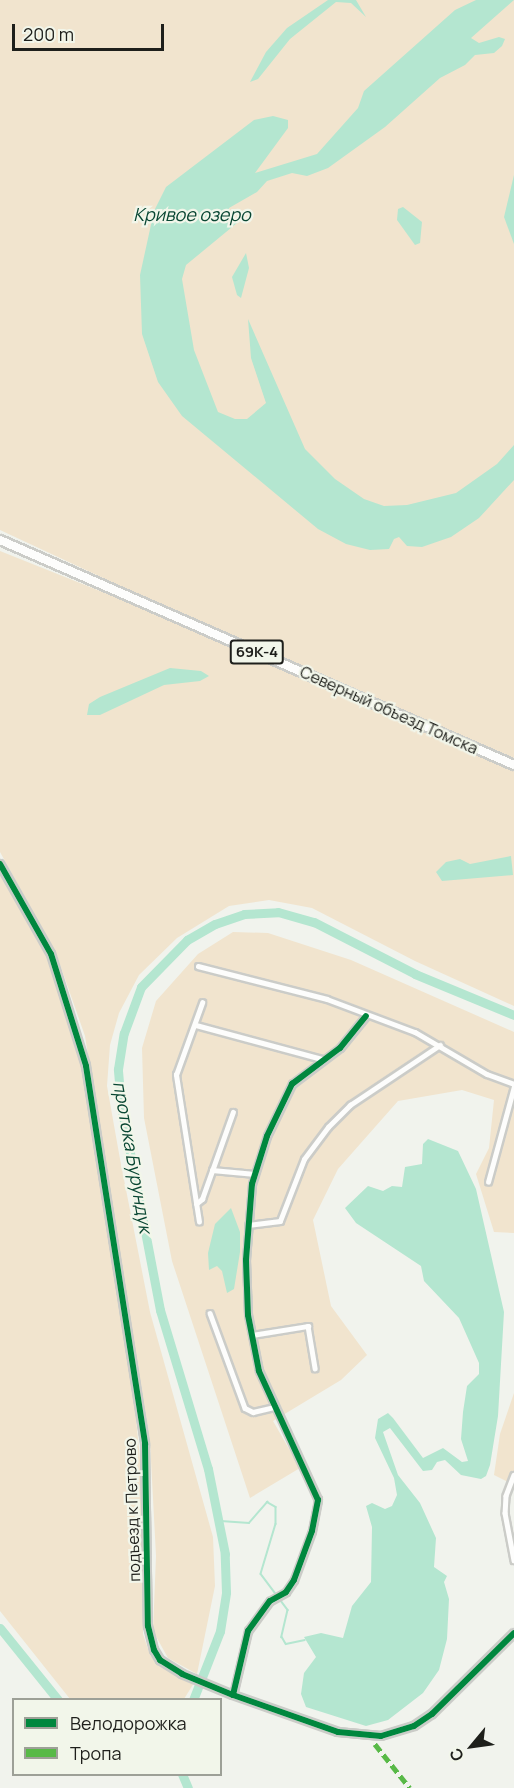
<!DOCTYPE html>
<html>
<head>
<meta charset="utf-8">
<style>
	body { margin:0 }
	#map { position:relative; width:514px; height:1788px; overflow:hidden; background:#f1f3ed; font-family:Manrope,sans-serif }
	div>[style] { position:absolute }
	.green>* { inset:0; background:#f1e4ce }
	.water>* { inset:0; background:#b4e6d0 }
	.stream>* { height:1.5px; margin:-0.75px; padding:0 0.75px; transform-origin:0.75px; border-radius:0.75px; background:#b4e6d0 }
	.river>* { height:9px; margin:-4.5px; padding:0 4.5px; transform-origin:4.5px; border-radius:4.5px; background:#b4e6d0 }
	.roads { filter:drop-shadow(2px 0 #cbccc8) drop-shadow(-2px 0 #cbccc8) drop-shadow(0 2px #cbccc8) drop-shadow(0 -2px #cbccc8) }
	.minor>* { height:4.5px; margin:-2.25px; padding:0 2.25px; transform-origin:2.25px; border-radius:2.25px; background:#fdfdfc }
	.tertiary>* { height:6px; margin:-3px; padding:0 3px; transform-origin:3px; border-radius:3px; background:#fdfdfc }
	.primary>* { height:8px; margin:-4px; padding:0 4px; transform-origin:4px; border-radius:4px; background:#fdfdfc }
	.quiet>* { height:4.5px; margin-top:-2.25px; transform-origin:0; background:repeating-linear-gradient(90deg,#58b947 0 9px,transparent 0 13.5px) }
	.cycleway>* { height:6px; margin:-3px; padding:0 3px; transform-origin:3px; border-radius:3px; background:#00873e }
	span { translate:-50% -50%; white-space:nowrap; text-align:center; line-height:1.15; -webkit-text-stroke:4.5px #f2f6ea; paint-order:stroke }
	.shield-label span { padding:2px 4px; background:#f2f6ea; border:2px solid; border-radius:4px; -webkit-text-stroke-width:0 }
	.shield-label { font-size:15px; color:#1e1f1b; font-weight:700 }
	.street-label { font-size:16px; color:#1e1f1b }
	.water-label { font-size:18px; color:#084632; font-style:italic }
	.legend { position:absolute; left:12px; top:1698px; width:210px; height:78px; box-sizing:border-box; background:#f2f6ea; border:2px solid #9da097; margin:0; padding:8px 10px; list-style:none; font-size:18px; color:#1e1f1b }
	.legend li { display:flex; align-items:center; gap:12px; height:30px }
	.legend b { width:30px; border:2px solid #9da097 }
	.north { position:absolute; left:442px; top:1716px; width:60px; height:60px; -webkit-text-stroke:4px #f2f6ea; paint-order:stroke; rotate:241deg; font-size:16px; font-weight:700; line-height:24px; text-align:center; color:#1e1f1b }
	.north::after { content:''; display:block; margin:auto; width:21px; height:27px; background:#1e1f1b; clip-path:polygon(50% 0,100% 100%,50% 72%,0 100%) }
	.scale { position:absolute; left:12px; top:24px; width:152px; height:27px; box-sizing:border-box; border:3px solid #1e1f1b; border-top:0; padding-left:8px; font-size:18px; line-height:21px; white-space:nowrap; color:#1e1f1b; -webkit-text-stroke:4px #f2f6ea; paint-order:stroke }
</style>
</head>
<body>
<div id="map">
	<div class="green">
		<div style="clip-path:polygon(0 0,514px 0,514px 758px,174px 611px,0 530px)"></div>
		<div style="clip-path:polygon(0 551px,150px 611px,514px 769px,514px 1006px,415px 961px,312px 908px,269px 900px,229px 906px,177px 938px,139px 975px,119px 1013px,110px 1045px,107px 1086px,120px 1159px,150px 1312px,213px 1537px,215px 1586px,197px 1674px,168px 1658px,153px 1631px,156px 1556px,150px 1441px,85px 1036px,57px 956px,0 852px)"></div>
		<div style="clip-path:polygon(0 874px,27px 914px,49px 961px,83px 1071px,133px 1389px,143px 1489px,143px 1634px,150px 1655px,158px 1664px,194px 1683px,184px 1699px,70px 1699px,0 1611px)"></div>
		<div style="clip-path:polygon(233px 932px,268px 933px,351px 960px,514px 1032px,514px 1233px,494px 1232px,476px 1174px,489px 1148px,494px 1100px,462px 1090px,398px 1101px,338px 1169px,313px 1220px,331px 1306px,367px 1355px,341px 1380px,273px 1421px,300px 1468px,250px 1498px,172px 1261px,144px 1118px,142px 1048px,156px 1001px,198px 954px)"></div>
		<div style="clip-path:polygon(514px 1393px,514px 1485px,494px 1475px,500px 1434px)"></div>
	</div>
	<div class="water">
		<div style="clip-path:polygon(328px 0,356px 0,366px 17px,351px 3px,336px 2px,290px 39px,258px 79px,250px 82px,266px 52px,287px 28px)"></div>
		<div style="clip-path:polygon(476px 0,514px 0,471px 38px,479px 43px,499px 37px,505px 39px,502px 46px,494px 53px,475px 55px,465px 65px,440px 78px,385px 127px,328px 168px,307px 176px,292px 173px,267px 181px,257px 192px,229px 208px,228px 212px,237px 223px,186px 265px,182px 279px,194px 350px,218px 412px,235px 419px,247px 419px,266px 403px,251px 358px,248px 319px,305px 449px,335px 479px,364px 499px,384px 506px,407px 505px,456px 493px,497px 464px,514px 445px,514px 480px,479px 518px,451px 537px,422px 547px,407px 546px,399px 537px,394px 539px,389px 549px,370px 550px,346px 544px,318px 529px,182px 416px,158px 382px,142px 334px,140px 275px,154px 211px,166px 187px,254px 120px,273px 116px,288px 120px,288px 128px,255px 173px,317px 154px,358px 108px,364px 91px,455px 10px)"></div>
		<div style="clip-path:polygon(514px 175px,514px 244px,504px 217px)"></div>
		<div style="clip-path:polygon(403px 207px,422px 222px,420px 243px,415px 245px,397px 220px,398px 209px)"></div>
		<div style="clip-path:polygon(246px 253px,249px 268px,241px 298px,237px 295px,232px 277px)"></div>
		<div style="clip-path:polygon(170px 668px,201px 671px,209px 676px,200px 681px,164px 685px,100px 715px,87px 715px,89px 704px,100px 697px)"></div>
		<div style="clip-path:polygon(511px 856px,513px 875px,442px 881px,436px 872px,446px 862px,460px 859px,470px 864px)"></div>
		<div style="clip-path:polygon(428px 1139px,458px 1151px,476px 1189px,504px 1312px,498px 1416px,490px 1465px,486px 1476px,481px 1479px,461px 1475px,445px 1460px,437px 1462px,432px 1470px,423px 1471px,390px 1428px,383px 1432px,398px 1475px,420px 1503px,436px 1538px,434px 1567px,447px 1576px,444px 1582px,449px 1599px,447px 1639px,439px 1670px,423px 1693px,388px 1720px,366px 1726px,306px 1707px,301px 1694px,304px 1673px,316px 1657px,304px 1637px,321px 1633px,343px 1638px,352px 1606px,371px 1582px,372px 1527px,366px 1506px,372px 1503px,385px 1509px,392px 1506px,397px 1495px,394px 1478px,375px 1438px,378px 1419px,388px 1413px,393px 1418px,423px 1458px,443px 1448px,462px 1462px,468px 1461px,461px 1439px,463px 1412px,467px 1386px,479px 1374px,479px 1363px,459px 1318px,424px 1281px,421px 1266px,356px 1223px,345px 1208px,368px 1186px,383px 1191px,392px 1186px,402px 1187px,405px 1167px,422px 1164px,423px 1144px)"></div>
		<div style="clip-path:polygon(231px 1208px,240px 1232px,240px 1252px,234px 1289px,227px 1293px,222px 1271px,217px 1266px,209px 1270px,208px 1253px,215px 1224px)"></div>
	</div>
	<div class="stream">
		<div style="left:221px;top:1521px;width:28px;rotate:4deg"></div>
		<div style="left:249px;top:1523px;width:28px;rotate:-49deg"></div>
		<div style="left:267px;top:1502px;width:10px;rotate:29deg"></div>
		<div style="left:276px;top:1507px;width:17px;rotate:90deg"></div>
		<div style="left:276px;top:1524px;width:52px;rotate:106.7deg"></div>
		<div style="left:261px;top:1574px;width:45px;rotate:53.1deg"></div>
		<div style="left:288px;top:1610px;width:28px;rotate:103deg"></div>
		<div style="left:282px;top:1637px;width:8px;rotate:60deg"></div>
		<div style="left:286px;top:1644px;width:19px;rotate:-12deg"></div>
	</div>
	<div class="river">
		<div style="left:0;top:1628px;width:92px;rotate:51.1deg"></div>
		<div style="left:193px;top:1700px;width:74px;rotate:-68.6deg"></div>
		<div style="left:220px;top:1631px;width:39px;rotate:-81deg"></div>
		<div style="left:226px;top:1592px;width:38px;rotate:-92deg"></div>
		<div style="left:225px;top:1554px;width:87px;rotate:-101.3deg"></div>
		<div style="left:208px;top:1469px;width:166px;rotate:-106.8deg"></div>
		<div style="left:160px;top:1310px;width:209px;rotate:-100.8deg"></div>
		<div style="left:121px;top:1105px;width:36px;rotate:-95deg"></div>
		<div style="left:118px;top:1069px;width:36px;rotate:-81deg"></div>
		<div style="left:124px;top:1033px;width:49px;rotate:-69.7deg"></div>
		<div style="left:141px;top:987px;width:66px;rotate:-45.6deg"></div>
		<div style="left:187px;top:940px;width:32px;rotate:-30deg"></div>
		<div style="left:215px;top:924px;width:31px;rotate:-19deg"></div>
		<div style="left:244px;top:914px;width:34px;rotate:-3deg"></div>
		<div style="left:278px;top:912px;width:37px;rotate:16deg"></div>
		<div style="left:314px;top:922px;width:114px;rotate:27.2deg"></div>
		<div style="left:415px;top:974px;width:107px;rotate:22.5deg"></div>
		<div style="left:182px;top:1774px;width:15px;rotate:67deg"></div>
	</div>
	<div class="roads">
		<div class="minor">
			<div style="left:198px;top:966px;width:133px;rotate:14.3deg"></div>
			<div style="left:327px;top:999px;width:94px;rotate:20.6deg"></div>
			<div style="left:415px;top:1032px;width:83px;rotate:30.3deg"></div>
			<div style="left:487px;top:1074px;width:29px;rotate:20deg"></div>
			<div style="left:196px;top:1025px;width:131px;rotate:15.1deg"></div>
			<div style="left:212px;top:1170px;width:43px;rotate:5.3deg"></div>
			<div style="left:488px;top:1182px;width:99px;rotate:-74.8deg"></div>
			<div style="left:196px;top:1204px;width:8px;rotate:-40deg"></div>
			<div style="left:202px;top:1199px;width:92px;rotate:-70.4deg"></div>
			<div style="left:199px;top:1222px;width:149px;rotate:-98.9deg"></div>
			<div style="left:176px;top:1075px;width:77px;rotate:-70.1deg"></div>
			<div style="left:248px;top:1225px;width:32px;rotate:-7deg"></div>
			<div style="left:280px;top:1221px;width:66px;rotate:-68.8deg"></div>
			<div style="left:304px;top:1159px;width:40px;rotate:-53deg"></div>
			<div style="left:328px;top:1127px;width:31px;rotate:-45deg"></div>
			<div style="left:350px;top:1105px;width:108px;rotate:-33.7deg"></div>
			<div style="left:210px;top:1313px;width:101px;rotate:69.8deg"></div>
			<div style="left:245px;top:1408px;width:9px;rotate:27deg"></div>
			<div style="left:253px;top:1412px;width:22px;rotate:-13deg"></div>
			<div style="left:252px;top:1335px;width:57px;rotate:-9.1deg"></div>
			<div style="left:308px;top:1326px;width:43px;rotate:80.5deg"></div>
			<div style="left:514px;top:1475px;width:22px;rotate:111deg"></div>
			<div style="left:506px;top:1496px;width:17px;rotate:93deg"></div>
			<div style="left:505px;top:1513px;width:48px;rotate:79.2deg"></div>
			<div style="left:233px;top:1695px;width:66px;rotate:-76.8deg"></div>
			<div style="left:248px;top:1631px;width:37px;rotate:-54deg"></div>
			<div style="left:270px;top:1601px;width:18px;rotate:-29deg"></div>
			<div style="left:286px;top:1592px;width:14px;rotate:-56deg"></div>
			<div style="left:294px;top:1580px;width:52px;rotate:-69.8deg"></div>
			<div style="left:312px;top:1531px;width:32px;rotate:-79deg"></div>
			<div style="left:318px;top:1500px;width:142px;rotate:-114.6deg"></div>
			<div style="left:259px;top:1371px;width:57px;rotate:-101.1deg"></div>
			<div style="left:248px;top:1315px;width:55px;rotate:-92.1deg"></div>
			<div style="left:246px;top:1260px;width:76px;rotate:-85.5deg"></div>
			<div style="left:252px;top:1184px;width:50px;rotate:-72.6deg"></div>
			<div style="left:267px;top:1136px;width:58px;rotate:-64.3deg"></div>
			<div style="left:292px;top:1084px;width:60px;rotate:-36.9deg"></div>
			<div style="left:340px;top:1048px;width:41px;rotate:-50.9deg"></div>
		</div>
		<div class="tertiary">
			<div style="left:0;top:864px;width:103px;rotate:60.5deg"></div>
			<div style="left:51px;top:954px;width:117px;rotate:72.6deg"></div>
			<div style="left:86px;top:1066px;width:383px;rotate:81.1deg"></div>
			<div style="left:145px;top:1444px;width:182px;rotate:89.1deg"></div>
			<div style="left:148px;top:1626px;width:25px;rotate:76deg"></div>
			<div style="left:154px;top:1650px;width:12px;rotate:59deg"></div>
			<div style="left:160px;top:1660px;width:26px;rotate:32deg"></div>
			<div style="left:182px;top:1674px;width:55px;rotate:22.4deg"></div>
			<div style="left:233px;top:1695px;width:111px;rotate:19.4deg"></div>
			<div style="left:338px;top:1732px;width:43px;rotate:5.3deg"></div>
			<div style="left:381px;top:1736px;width:34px;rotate:-17deg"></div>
			<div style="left:414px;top:1726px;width:22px;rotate:-34deg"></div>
			<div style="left:432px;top:1714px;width:115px;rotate:-44.6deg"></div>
		</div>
		<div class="primary">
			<div style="left:0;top:540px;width:561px;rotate:23.64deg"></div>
		</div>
	</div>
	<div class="quiet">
		<div style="left:375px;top:1744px;width:56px;rotate:51.5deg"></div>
	</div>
	<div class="cycleway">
		<div style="left:0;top:864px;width:103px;rotate:60.5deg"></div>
		<div style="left:51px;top:954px;width:117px;rotate:72.6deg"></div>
		<div style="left:86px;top:1066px;width:383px;rotate:81.1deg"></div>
		<div style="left:145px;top:1444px;width:182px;rotate:89.1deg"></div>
		<div style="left:148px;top:1626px;width:25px;rotate:76deg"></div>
		<div style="left:154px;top:1650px;width:12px;rotate:59deg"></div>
		<div style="left:160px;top:1660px;width:26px;rotate:32deg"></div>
		<div style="left:182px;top:1674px;width:55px;rotate:22.4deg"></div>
		<div style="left:233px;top:1695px;width:111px;rotate:19.4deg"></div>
		<div style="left:338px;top:1732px;width:43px;rotate:5.3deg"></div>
		<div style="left:381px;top:1736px;width:34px;rotate:-17deg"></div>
		<div style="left:414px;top:1726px;width:22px;rotate:-34deg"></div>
		<div style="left:432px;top:1714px;width:115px;rotate:-44.6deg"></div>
		<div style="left:233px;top:1695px;width:66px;rotate:-76.8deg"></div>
		<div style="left:248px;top:1631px;width:37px;rotate:-54deg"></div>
		<div style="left:270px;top:1601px;width:18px;rotate:-29deg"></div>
		<div style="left:286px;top:1592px;width:14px;rotate:-56deg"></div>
		<div style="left:294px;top:1580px;width:52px;rotate:-69.8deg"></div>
		<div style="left:312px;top:1531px;width:32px;rotate:-79deg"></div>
		<div style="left:318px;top:1500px;width:142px;rotate:-114.6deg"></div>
		<div style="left:259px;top:1371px;width:57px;rotate:-101.1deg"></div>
		<div style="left:248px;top:1315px;width:55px;rotate:-92.1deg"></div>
		<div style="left:246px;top:1260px;width:76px;rotate:-85.5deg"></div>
		<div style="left:252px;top:1184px;width:50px;rotate:-72.6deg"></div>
		<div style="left:267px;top:1136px;width:58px;rotate:-64.3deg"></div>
		<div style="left:292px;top:1084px;width:60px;rotate:-36.9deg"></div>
		<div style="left:340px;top:1048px;width:41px;rotate:-50.9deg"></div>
	</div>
	<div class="shield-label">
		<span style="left:257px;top:652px">69К-4</span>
	</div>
	<div class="street-label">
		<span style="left:389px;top:710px;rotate:24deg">Северный объезд Томска</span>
		<span style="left:132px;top:1510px;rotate:-92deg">подъезд к Петрово</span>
	</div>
	<div class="water-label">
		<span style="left:192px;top:214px">Кривое озеро</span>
		<span style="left:133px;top:1157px;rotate:80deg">протока Бурундук</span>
	</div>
	<ul class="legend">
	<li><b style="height:8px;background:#00873e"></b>Велодорожка</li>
	<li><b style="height:8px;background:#58b947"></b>Тропа</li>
	</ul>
	<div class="north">С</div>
	<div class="scale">200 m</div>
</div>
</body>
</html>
